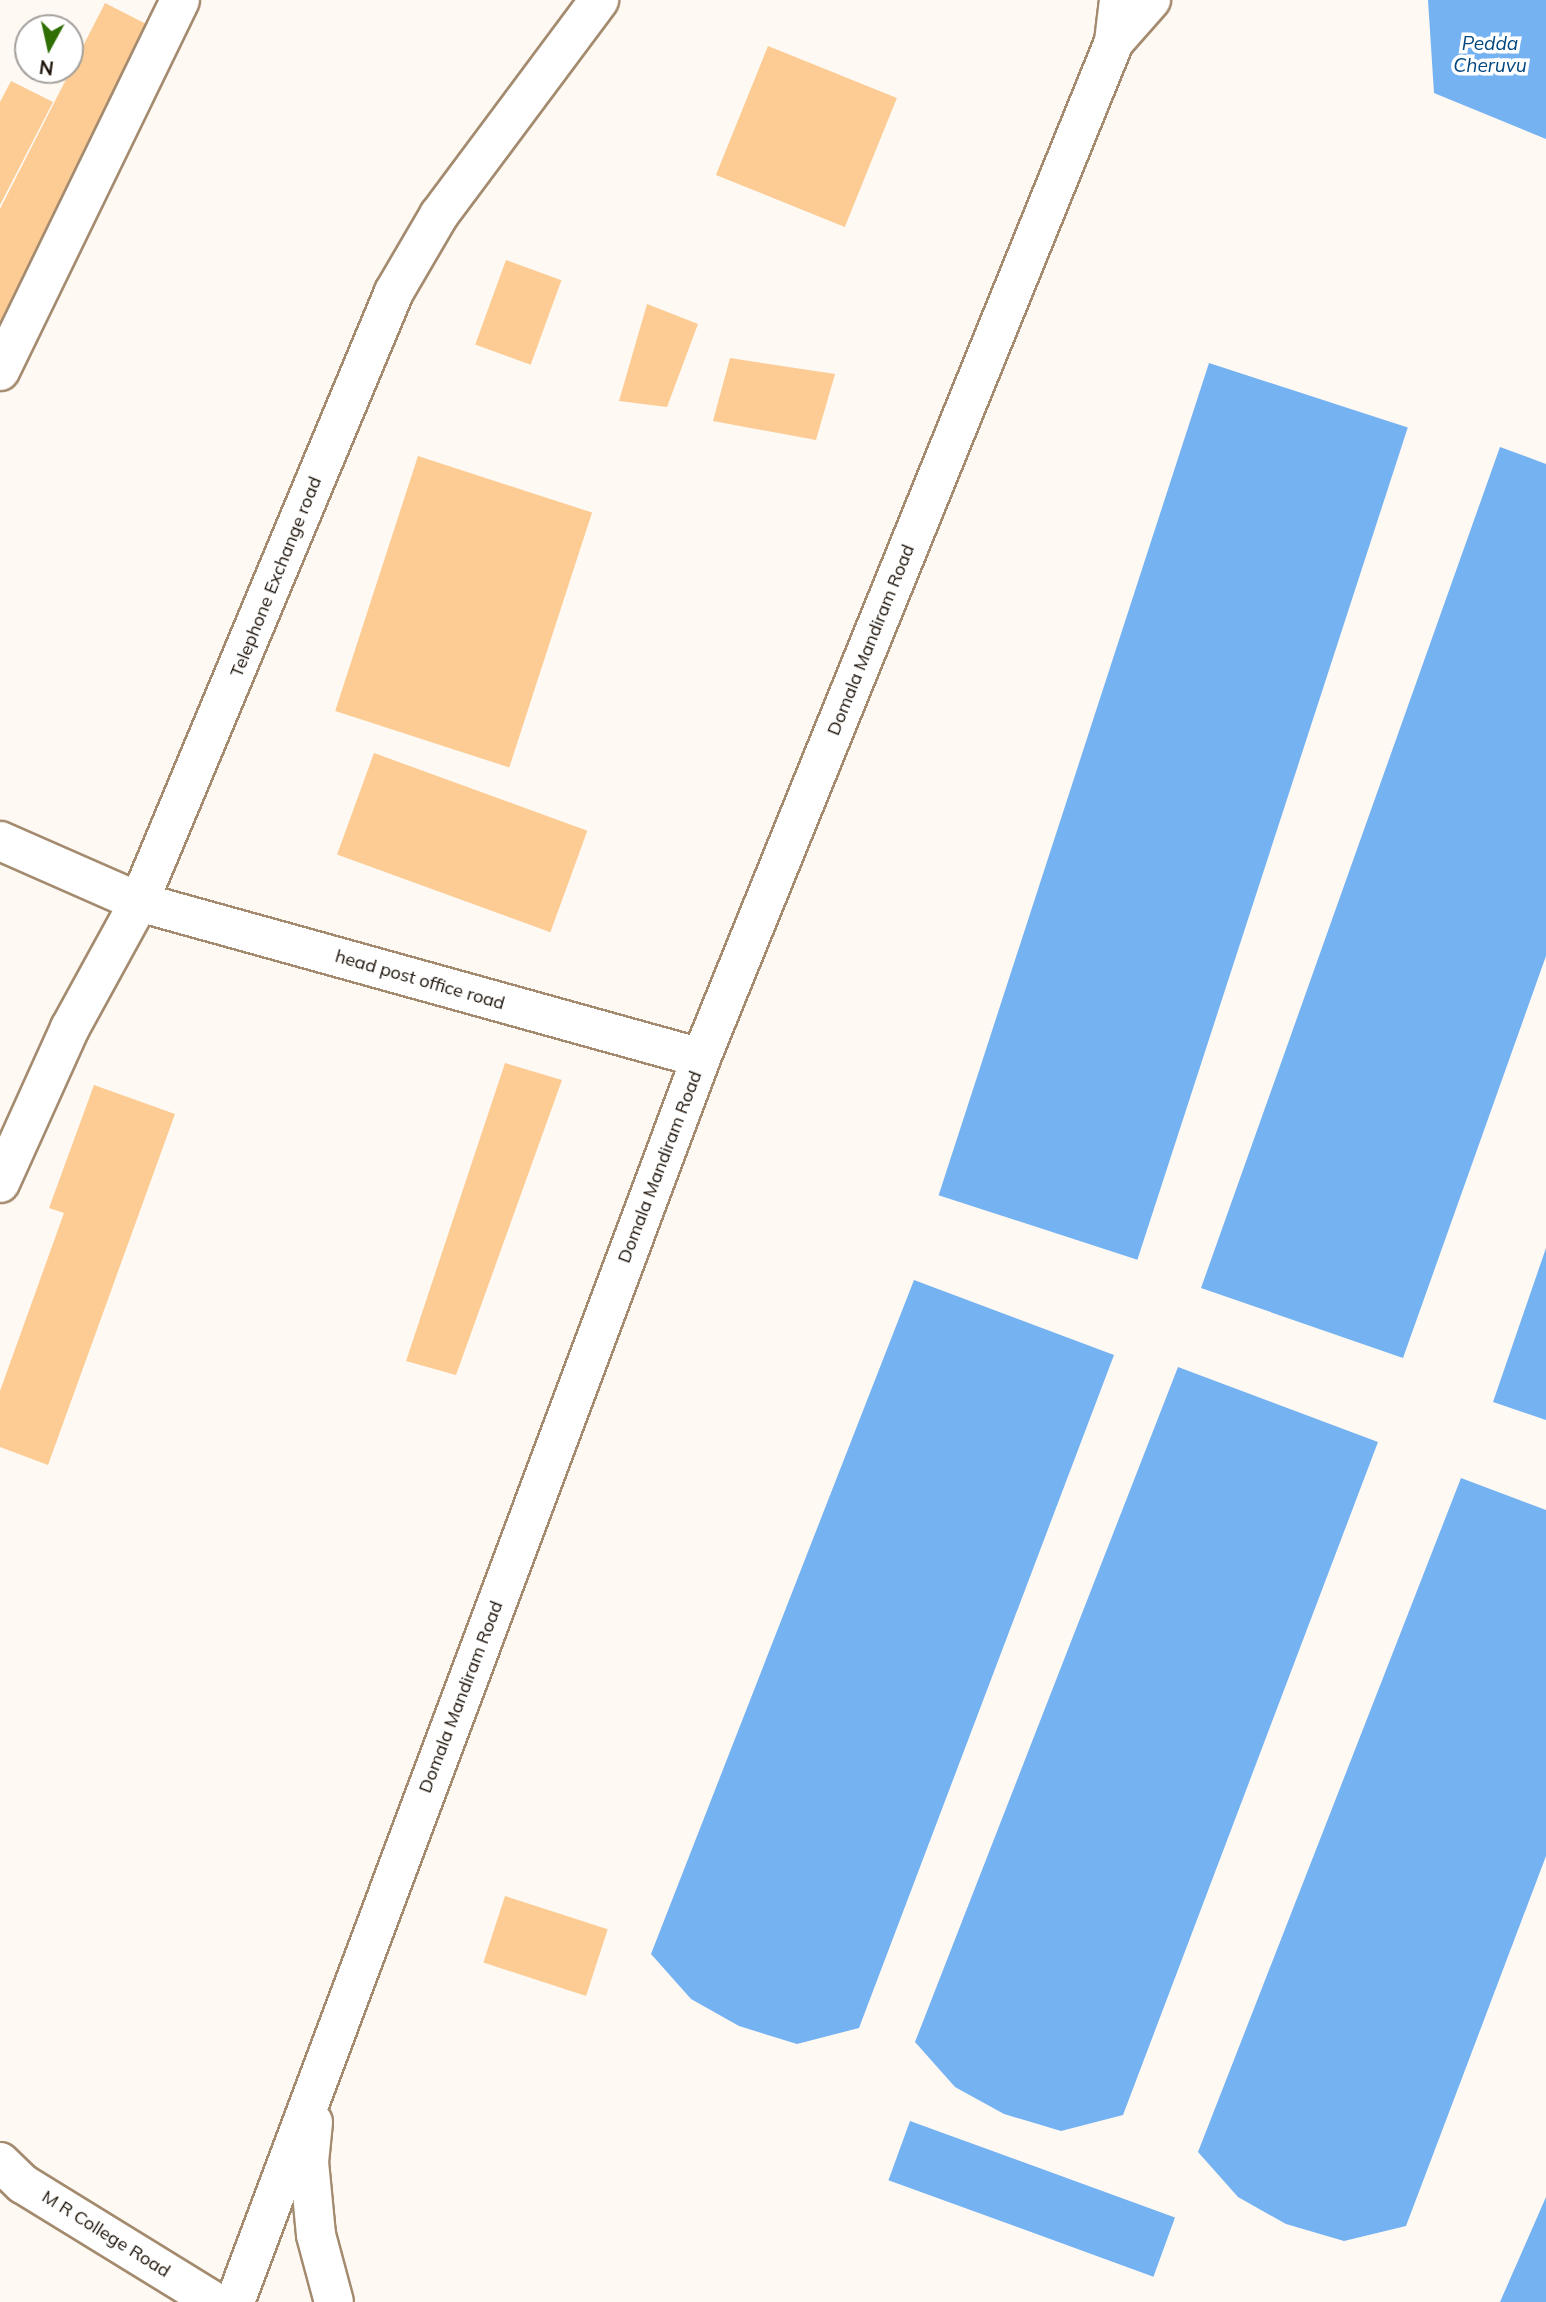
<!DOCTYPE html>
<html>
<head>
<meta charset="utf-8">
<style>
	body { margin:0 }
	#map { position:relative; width:1546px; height:2302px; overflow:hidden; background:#fef9f3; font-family:Mulish,sans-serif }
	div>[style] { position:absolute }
	.water>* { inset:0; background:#75b2f2; transform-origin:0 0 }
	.building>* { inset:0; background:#fccc94; transform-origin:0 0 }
	.roads { filter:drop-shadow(2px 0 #a48b6f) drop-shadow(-2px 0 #a48b6f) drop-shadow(0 2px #a48b6f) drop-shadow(0 -2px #a48b6f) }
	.minor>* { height:38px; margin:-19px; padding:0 19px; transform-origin:19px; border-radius:19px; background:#fff }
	span { translate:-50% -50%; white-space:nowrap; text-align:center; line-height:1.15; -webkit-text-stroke:7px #fff; paint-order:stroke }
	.street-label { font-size:18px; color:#1c1208 }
	.water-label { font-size:19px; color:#004780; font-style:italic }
	.north { position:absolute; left:14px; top:14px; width:70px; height:70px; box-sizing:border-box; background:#fff; border:2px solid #a4a09c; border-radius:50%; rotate:188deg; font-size:19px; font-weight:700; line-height:28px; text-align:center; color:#1c1208 }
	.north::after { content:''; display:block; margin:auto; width:24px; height:32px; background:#2f6f04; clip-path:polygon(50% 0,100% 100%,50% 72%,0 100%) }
</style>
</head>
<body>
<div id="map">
	<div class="water">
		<div style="clip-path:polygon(1428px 0,1546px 0,1546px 139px,1434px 93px)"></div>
		<div style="left:1209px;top:363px;width:209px;height:875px;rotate:18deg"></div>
		<div style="clip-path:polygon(1500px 447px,1546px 464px,1546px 956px,1403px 1358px,1201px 1288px)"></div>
		<div style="clip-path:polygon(1546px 1248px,1546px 1420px,1493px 1402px)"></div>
		<div style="clip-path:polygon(914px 1280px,1114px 1355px,859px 2028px,797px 2044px,739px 2026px,691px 1999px,651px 1954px)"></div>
		<div style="clip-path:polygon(1178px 1367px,1378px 1442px,1123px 2115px,1061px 2131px,1004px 2114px,955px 2087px,915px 2042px)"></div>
		<div style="clip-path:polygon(1461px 1478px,1546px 1510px,1546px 1856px,1406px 2226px,1344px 2241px,1286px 2224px,1238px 2197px,1198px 2152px)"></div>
		<div style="left:910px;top:2121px;width:282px;height:63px;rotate:20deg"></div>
		<div style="clip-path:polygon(1546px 2197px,1546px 2302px,1500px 2302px)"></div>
	</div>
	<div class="building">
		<div style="clip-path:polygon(105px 3px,160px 31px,0 346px,0 209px)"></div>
		<div style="left:768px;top:46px;width:139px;height:139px;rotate:22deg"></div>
		<div style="clip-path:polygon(11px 81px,53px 102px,0 205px,0 102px)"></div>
		<div style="left:506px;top:260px;width:59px;height:90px;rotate:20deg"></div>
		<div style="clip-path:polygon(647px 304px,698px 324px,667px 407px,619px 401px)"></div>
		<div style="clip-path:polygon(730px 358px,835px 374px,816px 440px,713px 421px)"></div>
		<div style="left:418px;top:456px;width:183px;height:268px;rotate:18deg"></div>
		<div style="left:374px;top:753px;width:227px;height:108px;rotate:20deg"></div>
		<div style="clip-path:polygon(505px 1063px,562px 1080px,456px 1375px,406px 1361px)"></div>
		<div style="clip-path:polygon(94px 1085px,175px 1114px,48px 1465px,0 1447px,0 1391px,64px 1213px,49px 1208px)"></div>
		<div style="left:505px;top:1896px;width:108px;height:70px;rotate:18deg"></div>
	</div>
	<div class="roads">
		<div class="minor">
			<div style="left:1114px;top:42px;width:56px;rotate:-48.6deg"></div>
			<div style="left:0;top:371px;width:412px;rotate:-64.1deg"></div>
			<div style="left:0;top:841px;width:152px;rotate:23.7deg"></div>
			<div style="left:139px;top:902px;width:583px;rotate:15.51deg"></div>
			<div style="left:0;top:1183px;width:170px;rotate:-65.7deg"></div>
			<div style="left:70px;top:1028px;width:144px;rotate:-61.3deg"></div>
			<div style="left:139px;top:902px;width:661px;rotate:-67.31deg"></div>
			<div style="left:394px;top:292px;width:89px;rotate:-59.7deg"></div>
			<div style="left:439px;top:215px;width:268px;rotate:-53.3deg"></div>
			<div style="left:313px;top:2122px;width:40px;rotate:95.7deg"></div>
			<div style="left:309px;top:2162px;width:73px;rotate:84.5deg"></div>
			<div style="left:316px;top:2235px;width:69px;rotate:75deg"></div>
			<div style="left:0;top:2162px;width:32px;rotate:44deg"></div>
			<div style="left:23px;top:2184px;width:225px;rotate:31.6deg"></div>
			<div style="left:235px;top:2302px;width:1328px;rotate:-69.46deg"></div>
			<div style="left:701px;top:1058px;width:1097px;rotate:-67.88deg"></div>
			<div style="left:1114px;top:42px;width:42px;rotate:-83.2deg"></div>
		</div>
	</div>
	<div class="street-label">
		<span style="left:276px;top:577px;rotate:-68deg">Telephone Exchange road</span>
		<span style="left:871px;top:640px;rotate:-68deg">Domala Mandiram Road</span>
		<span style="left:420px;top:980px;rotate:16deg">head post office road</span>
		<span style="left:660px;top:1167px;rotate:-69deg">Domala Mandiram Road</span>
		<span style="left:461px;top:1697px;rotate:-69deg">Domala Mandiram Road</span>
		<span style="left:106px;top:2234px;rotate:32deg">M R College Road</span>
	</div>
	<div class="water-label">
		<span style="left:1490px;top:55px">Pedda<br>Cheruvu</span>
	</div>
	<div class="north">N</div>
</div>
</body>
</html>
